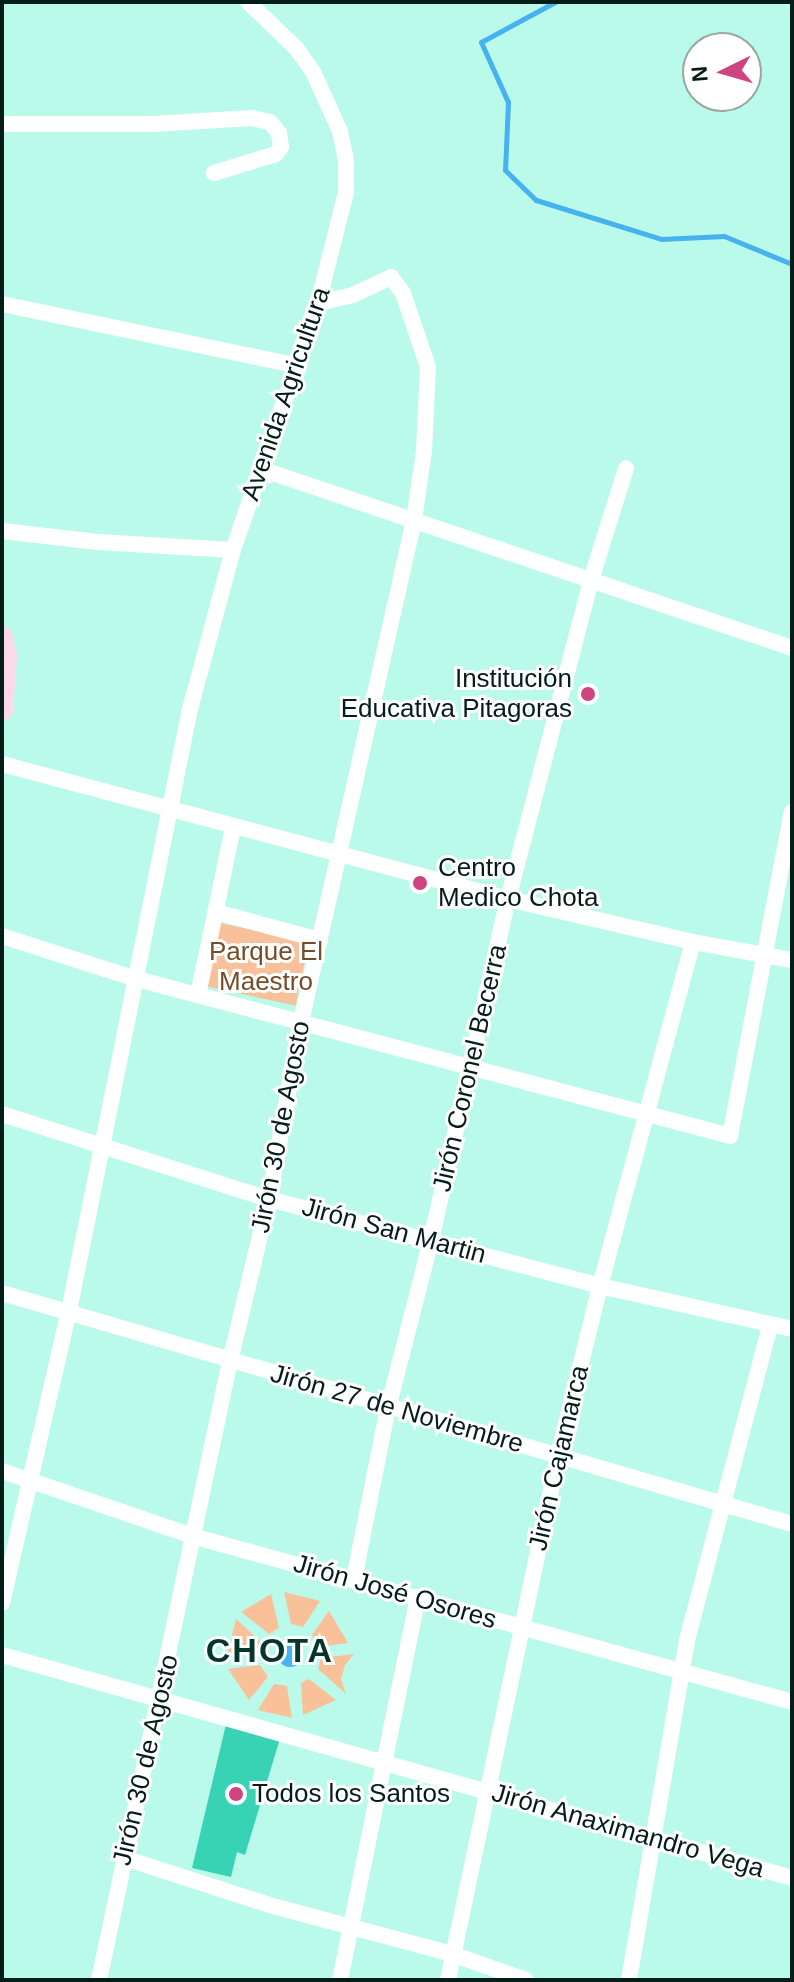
<!DOCTYPE html>
<html>
<head>
<meta charset="utf-8">
<style>
	body { margin:0 }
	#map { position:relative; width:794px; height:1982px; overflow:hidden; background:#bafaea; font-family:Arial,sans-serif }
	div>[style] { position:absolute }
	.green>* { inset:0; background:#f9c19a; transform-origin:0 0 }
	.water>* { inset:0; background:#46b3ef }
	.round { border-radius:50% }
	.stream>* { height:5px; margin:-2.5px; padding:0 2.5px; transform-origin:2.5px; border-radius:2.5px; background:#46b3ef }
	.building>* { inset:0; background:#38d2b5 }
	.street>* { height:16px; margin:-8px; padding:0 8px; transform-origin:8px; border-radius:8px; background:#fff }
	.secondary>* { height:22px; margin:-11px; padding:0 11px; transform-origin:11px; border-radius:11px; background:#fedae8 }
	.dots>* { width:22px; height:22px; translate:-50% -50%; box-sizing:border-box; border:4px solid #fff; border-radius:50% }
	span { translate:-50% -50%; white-space:nowrap; text-align:center; line-height:1.15; -webkit-text-stroke:6px #fff; paint-order:stroke }
	.street-label { font-size:26px; color:#041d17 }
	.poi-label { font-size:26px; color:#041d17 }
	.right { translate:-100% -50%; text-align:right }
	.left { translate:0 -50%; text-align:left }
	.park-label { font-size:26px; color:#784c29 }
	.district-label { font-size:34px; color:#02362d; font-weight:700; letter-spacing:2px }
	.frame { position:absolute; inset:0; border:4px solid #041d17; pointer-events:none }
	.north { position:absolute; left:682px; top:32px; width:80px; height:80px; box-sizing:border-box; background:#fff; border:2px solid #9ba5a2; border-radius:50%; rotate:265deg; font-size:22px; font-weight:700; line-height:32px; text-align:center; color:#041d17 }
	.north::after { content:''; display:block; margin:auto; width:28px; height:36px; background:#cd4480; clip-path:polygon(50% 0,100% 100%,50% 72%,0 100%) }
</style>
</head>
<body>
<div id="map">
	<div class="green">
		<div style="left:220px;top:923px;width:91px;height:65px;rotate:12deg"></div>
		<div style="clip-path:polygon(284px 1592px,320px 1601px,303px 1627px,291px 1624px)"></div>
		<div style="clip-path:polygon(271px 1594px,279px 1628px,269px 1634px,241px 1612px)"></div>
		<div style="clip-path:polygon(329px 1611px,348px 1643px,318px 1647px,312px 1635px)"></div>
		<div style="clip-path:polygon(236px 1619px,263px 1644px,260px 1652px,227px 1655px)"></div>
		<div style="clip-path:polygon(354px 1654px,345px 1665px,341px 1679px,346px 1694px,318px 1669px,321px 1658px)"></div>
		<div style="clip-path:polygon(260px 1665px,268px 1677px,249px 1700px,228px 1669px)"></div>
		<div style="clip-path:polygon(309px 1679px,336px 1700px,303px 1715px,301px 1683px)"></div>
		<div style="clip-path:polygon(274px 1684px,287px 1686px,292px 1718px,258px 1710px)"></div>
	</div>
	<div class="water">
		<div class="round" style="left:278px;top:1643px;width:24px;height:24px"></div>
	</div>
	<div class="stream">
		<div style="left:555px;top:2px;width:84px;rotate:151.6deg"></div>
		<div style="left:481px;top:42px;width:66px;rotate:65.8deg"></div>
		<div style="left:508px;top:102px;width:68px;rotate:92.5deg"></div>
		<div style="left:505px;top:170px;width:43px;rotate:44.1deg"></div>
		<div style="left:536px;top:200px;width:131px;rotate:17.3deg"></div>
		<div style="left:661px;top:239px;width:63px;rotate:-2.7deg"></div>
		<div style="left:724px;top:236px;width:74px;rotate:22.4deg"></div>
	</div>
	<div class="building">
		<div style="clip-path:polygon(227px 1720px,281px 1735px,245px 1855px,237px 1852px,231px 1877px,192px 1868px)"></div>
	</div>
	<div class="street">
		<div style="left:2px;top:124px;width:150px"></div>
		<div style="left:152px;top:124px;width:100px;rotate:-3.4deg"></div>
		<div style="left:252px;top:118px;width:18px;rotate:13deg"></div>
		<div style="left:270px;top:122px;width:14px;rotate:51deg"></div>
		<div style="left:279px;top:133px;width:14px;rotate:82deg"></div>
		<div style="left:281px;top:147px;width:9px;rotate:126deg"></div>
		<div style="left:276px;top:154px;width:65px;rotate:163deg"></div>
		<div style="left:2px;top:304px;width:299px;rotate:11.8deg"></div>
		<div style="left:261px;top:469px;width:560px;rotate:18.63deg"></div>
		<div style="left:2px;top:531px;width:97px;rotate:6.5deg"></div>
		<div style="left:98px;top:542px;width:135px;rotate:3.4deg"></div>
		<div style="left:2px;top:764px;width:524px;rotate:14.94deg"></div>
		<div style="left:508px;top:899px;width:190px;rotate:13.1deg"></div>
		<div style="left:693px;top:942px;width:101px;rotate:10.3deg"></div>
		<div style="left:216px;top:912px;width:108px;rotate:15.1deg"></div>
		<div style="left:2px;top:936px;width:138px;rotate:17.8deg"></div>
		<div style="left:133px;top:978px;width:618px;rotate:14.82deg"></div>
		<div style="left:730px;top:1136px;width:330px;rotate:-79.2deg"></div>
		<div style="left:198px;top:995px;width:172px;rotate:-78.2deg"></div>
		<div style="left:2px;top:1114px;width:280px;rotate:17.7deg"></div>
		<div style="left:269px;top:1199px;width:342px;rotate:14.7deg"></div>
		<div style="left:600px;top:1286px;width:197px;rotate:12.6deg"></div>
		<div style="left:2px;top:1293px;width:823px;rotate:16.3deg"></div>
		<div style="left:2px;top:1471px;width:205px;rotate:18.8deg"></div>
		<div style="left:196px;top:1537px;width:618px;rotate:15.47deg"></div>
		<div style="left:354px;top:1579px;width:174px;rotate:-78.8deg"></div>
		<div style="left:388px;top:1408px;width:173px;rotate:-75.6deg"></div>
		<div style="left:431px;top:1240px;width:350px;rotate:-77.3deg"></div>
		<div style="left:508px;top:899px;width:330px;rotate:-75.4deg"></div>
		<div style="left:591px;top:580px;width:117px;rotate:-72.6deg"></div>
		<div style="left:2px;top:1603px;width:300px;rotate:-77.1deg"></div>
		<div style="left:69px;top:1311px;width:614px;rotate:-78.64deg"></div>
		<div style="left:190px;top:709px;width:165px;rotate:-74.9deg"></div>
		<div style="left:233px;top:550px;width:261px;rotate:-71deg"></div>
		<div style="left:318px;top:303px;width:114px;rotate:-75.8deg"></div>
		<div style="left:346px;top:192px;width:32px;rotate:-90deg"></div>
		<div style="left:346px;top:160px;width:30px;rotate:-102deg"></div>
		<div style="left:340px;top:131px;width:65px;rotate:-114.6deg"></div>
		<div style="left:313px;top:72px;width:29px;rotate:-125deg"></div>
		<div style="left:296px;top:48px;width:66px;rotate:-136.2deg"></div>
		<div style="left:2px;top:1655px;width:821px;rotate:15.76deg"></div>
		<div style="left:124px;top:1858px;width:157px;rotate:17.9deg"></div>
		<div style="left:273px;top:1906px;width:185px;rotate:15deg"></div>
		<div style="left:452px;top:1954px;width:78px;rotate:19.4deg"></div>
		<div style="left:99px;top:1980px;width:633px;rotate:-78.05deg"></div>
		<div style="left:230px;top:1361px;width:167px;rotate:-76.5deg"></div>
		<div style="left:269px;top:1199px;width:180px;rotate:-79.8deg"></div>
		<div style="left:301px;top:1022px;width:515px;rotate:-77.31deg"></div>
		<div style="left:414px;top:520px;width:70px;rotate:-81.8deg"></div>
		<div style="left:424px;top:451px;width:84px;rotate:-87.3deg"></div>
		<div style="left:428px;top:367px;width:78px;rotate:-108.7deg"></div>
		<div style="left:403px;top:293px;width:20px;rotate:-127deg"></div>
		<div style="left:391px;top:277px;width:42px;rotate:154.7deg"></div>
		<div style="left:353px;top:295px;width:36px;rotate:167deg"></div>
		<div style="left:340px;top:1980px;width:391px;rotate:-78.5deg"></div>
		<div style="left:448px;top:1980px;width:535px;rotate:-78.14deg"></div>
		<div style="left:558px;top:1456px;width:175px;rotate:-76.1deg"></div>
		<div style="left:600px;top:1286px;width:356px;rotate:-74.9deg"></div>
		<div style="left:629px;top:1980px;width:345px;rotate:-80.3deg"></div>
		<div style="left:687px;top:1640px;width:326px;rotate:-75.2deg"></div>
	</div>
	<div class="secondary">
		<div style="left:2px;top:637px;width:20px;rotate:79deg"></div>
		<div style="left:6px;top:657px;width:53px;rotate:94.3deg"></div>
	</div>
	<div class="dots">
		<div style="left:588px;top:694px;background:#cd4480"></div>
		<div style="left:420px;top:883px;background:#cd4480"></div>
		<div style="left:236px;top:1794px;background:#cd4480"></div>
	</div>
	<div class="street-label">
		<span style="left:286px;top:394px;rotate:-71deg">Avenida Agricultura</span>
		<span style="left:470px;top:1068px;rotate:-77deg">Jirón Coronel Becerra</span>
		<span style="left:281px;top:1127px;rotate:-79deg">Jirón 30 de Agosto</span>
		<span style="left:394px;top:1231px;rotate:15deg">Jirón San Martin</span>
		<span style="left:397px;top:1409px;rotate:16deg">Jirón 27 de Noviembre</span>
		<span style="left:559px;top:1458px;rotate:-77deg">Jirón Cajamarca</span>
		<span style="left:395px;top:1592px;rotate:16deg">Jirón José Osores</span>
		<span style="left:146px;top:1760px;rotate:-77deg">Jirón 30 de Agosto</span>
		<span style="left:628px;top:1831px;rotate:16deg">Jirón Anaximandro Vega</span>
	</div>
	<div class="poi-label">
		<span class="right" style="left:572px;top:694px">Institución<br>Educativa Pitagoras</span>
		<span class="left" style="left:438px;top:883px">Centro<br>Medico Chota</span>
		<span class="left" style="left:252px;top:1794px">Todos los Santos</span>
	</div>
	<div class="park-label">
		<span style="left:266px;top:967px">Parque El<br>Maestro</span>
	</div>
	<div class="district-label">
		<span style="left:270px;top:1651px">CHOTA</span>
	</div>
	<div class="frame"></div>
	<div class="north">N</div>
</div>
</body>
</html>
